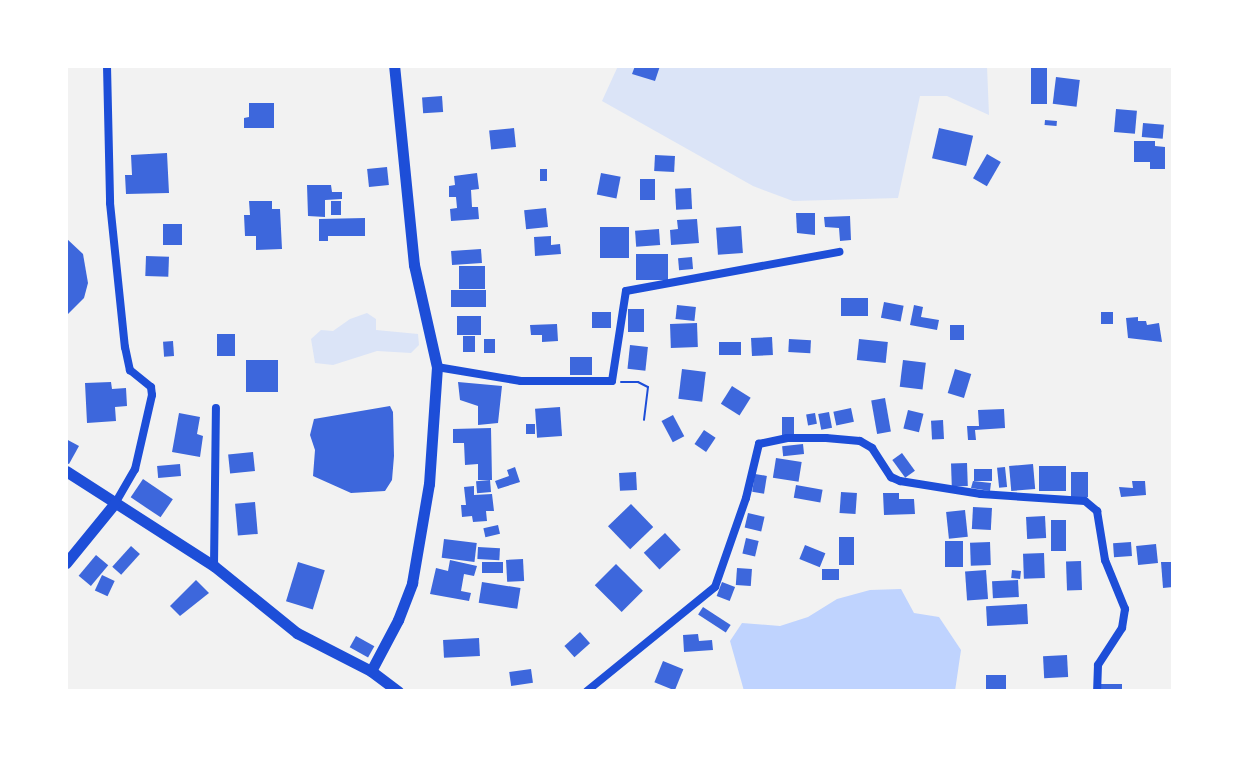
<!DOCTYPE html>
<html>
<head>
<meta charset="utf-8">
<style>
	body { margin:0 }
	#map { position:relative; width:1239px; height:757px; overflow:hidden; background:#f2f2f2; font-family:Inter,sans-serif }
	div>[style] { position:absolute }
	.green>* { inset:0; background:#dbe4f7 }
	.water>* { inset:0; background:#bfd3fe }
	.building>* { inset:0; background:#3d67dc; transform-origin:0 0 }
	.path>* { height:2px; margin:-1px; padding:0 1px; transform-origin:1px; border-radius:1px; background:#1d4ed8 }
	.minor>* { height:8px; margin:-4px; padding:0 4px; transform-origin:4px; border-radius:4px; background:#1d4ed8 }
	.secondary>* { height:11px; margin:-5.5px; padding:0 5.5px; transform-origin:5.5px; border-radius:5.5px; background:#1d4ed8 }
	span { translate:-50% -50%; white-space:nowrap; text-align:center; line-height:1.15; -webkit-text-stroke:6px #fff; paint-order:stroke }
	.frame { position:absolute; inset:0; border:68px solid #fff; pointer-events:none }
</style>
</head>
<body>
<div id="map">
	<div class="green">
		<div style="clip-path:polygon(618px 66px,987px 66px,989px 115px,947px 96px,920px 96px,898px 198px,793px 201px,753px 186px,602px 101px)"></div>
		<div style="clip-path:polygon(367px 313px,376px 319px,376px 330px,418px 334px,419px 345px,411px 353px,377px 351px,333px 365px,315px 363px,311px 339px,321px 330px,333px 331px,350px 319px)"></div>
	</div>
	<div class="water">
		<div style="clip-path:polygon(901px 589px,914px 613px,939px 617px,961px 650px,955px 691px,744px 691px,730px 641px,742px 623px,780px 626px,808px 617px,837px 599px,870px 590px)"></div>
	</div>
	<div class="building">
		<div style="clip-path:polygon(635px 66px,660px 66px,655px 81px,632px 74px)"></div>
		<div style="left:1031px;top:66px;width:16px;height:38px"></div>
		<div style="left:1056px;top:77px;width:24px;height:27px;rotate:7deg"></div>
		<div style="left:442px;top:96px;width:16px;height:20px;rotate:86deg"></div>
		<div style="clip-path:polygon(249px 103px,274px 103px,274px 128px,244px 128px,244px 118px,249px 117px)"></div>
		<div style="left:1116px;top:109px;width:21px;height:23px;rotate:5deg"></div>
		<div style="left:1045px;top:120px;width:12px;height:5px;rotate:5deg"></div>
		<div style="left:1143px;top:123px;width:21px;height:14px;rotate:5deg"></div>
		<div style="left:514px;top:128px;width:19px;height:25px;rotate:84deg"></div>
		<div style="left:939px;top:128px;width:35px;height:31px;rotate:13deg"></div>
		<div style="clip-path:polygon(1134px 141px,1155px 141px,1155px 146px,1165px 147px,1165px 169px,1150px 169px,1150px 162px,1134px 162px)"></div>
		<div style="clip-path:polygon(167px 153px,169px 193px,126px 194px,125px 175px,132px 175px,131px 155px)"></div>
		<div style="left:987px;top:154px;width:16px;height:28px;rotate:30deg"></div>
		<div style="left:655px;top:155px;width:20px;height:16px;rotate:3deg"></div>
		<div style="left:387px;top:167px;width:18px;height:20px;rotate:84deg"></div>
		<div style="left:540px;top:169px;width:7px;height:12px"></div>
		<div style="clip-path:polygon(477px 173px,479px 189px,471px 190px,472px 207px,478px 207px,479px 219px,451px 221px,450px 209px,457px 208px,456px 197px,449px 197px,449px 186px,455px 185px,454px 176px)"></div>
		<div style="left:601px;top:173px;width:20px;height:22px;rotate:11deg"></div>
		<div style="left:640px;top:179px;width:15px;height:21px"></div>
		<div style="clip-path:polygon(307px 185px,331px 185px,332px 192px,342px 192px,342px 199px,325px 200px,325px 217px,308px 216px)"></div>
		<div style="left:691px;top:188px;width:21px;height:16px;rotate:87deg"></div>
		<div style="clip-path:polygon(249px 201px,272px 201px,272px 209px,280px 209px,282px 249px,256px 250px,256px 236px,245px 236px,244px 215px,250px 215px)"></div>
		<div style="left:331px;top:201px;width:10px;height:14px"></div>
		<div style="left:546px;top:208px;width:19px;height:22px;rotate:84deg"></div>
		<div style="clip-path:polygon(796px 213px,815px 213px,815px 235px,797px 233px)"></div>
		<div style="clip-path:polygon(850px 216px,851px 240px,840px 241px,839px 228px,825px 227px,824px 217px)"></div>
		<div style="clip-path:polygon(365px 218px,365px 236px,328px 236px,328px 241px,319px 241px,319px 219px)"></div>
		<div style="clip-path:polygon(697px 219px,699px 243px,671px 245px,670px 230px,678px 229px,677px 220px)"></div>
		<div style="left:163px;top:224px;width:19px;height:21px"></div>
		<div style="left:741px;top:226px;width:27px;height:25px;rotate:86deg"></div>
		<div style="left:600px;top:227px;width:29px;height:31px"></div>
		<div style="left:659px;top:229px;width:16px;height:24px;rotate:86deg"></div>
		<div style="clip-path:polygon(551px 236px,551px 245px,560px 244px,561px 254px,535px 256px,534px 237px)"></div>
		<div style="clip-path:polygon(66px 238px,83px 254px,88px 283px,84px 298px,66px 316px)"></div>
		<div style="left:481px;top:249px;width:14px;height:30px;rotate:86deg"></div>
		<div style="left:636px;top:254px;width:32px;height:26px"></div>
		<div style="left:146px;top:256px;width:23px;height:20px;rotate:2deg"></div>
		<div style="left:692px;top:257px;width:12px;height:14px;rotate:85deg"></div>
		<div style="left:459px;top:266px;width:26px;height:23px"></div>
		<div style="left:486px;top:290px;width:17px;height:35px;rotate:90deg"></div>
		<div style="left:868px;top:298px;width:18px;height:27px;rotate:90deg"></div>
		<div style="left:884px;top:302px;width:20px;height:16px;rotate:11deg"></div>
		<div style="left:677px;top:305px;width:19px;height:14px;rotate:6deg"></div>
		<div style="clip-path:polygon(914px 305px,923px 307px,921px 317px,939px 320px,937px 330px,910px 325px)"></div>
		<div style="left:628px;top:309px;width:16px;height:23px"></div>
		<div style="left:611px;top:312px;width:16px;height:19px;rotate:90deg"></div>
		<div style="left:1101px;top:312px;width:12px;height:12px"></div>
		<div style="left:457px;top:316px;width:24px;height:19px"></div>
		<div style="clip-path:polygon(1138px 317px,1138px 321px,1146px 321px,1147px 325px,1159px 323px,1162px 342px,1128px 338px,1126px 318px)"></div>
		<div style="left:697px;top:323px;width:24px;height:27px;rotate:88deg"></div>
		<div style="clip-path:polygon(557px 324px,558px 341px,542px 342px,542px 335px,531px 335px,530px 325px)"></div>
		<div style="left:950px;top:325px;width:14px;height:15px"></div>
		<div style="left:217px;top:334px;width:18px;height:22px"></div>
		<div style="left:463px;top:336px;width:12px;height:16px"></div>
		<div style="left:772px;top:337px;width:18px;height:21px;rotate:87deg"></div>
		<div style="left:484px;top:339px;width:11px;height:14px"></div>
		<div style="left:789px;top:339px;width:22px;height:13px;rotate:3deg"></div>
		<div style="left:859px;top:339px;width:29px;height:21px;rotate:6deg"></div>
		<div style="left:173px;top:341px;width:15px;height:10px;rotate:86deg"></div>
		<div style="left:741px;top:342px;width:13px;height:22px;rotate:90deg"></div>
		<div style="left:630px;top:345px;width:18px;height:24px;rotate:6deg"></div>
		<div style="left:570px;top:357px;width:22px;height:18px"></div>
		<div style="left:246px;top:360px;width:32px;height:32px"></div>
		<div style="left:903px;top:360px;width:23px;height:27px;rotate:7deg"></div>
		<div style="left:682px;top:369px;width:24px;height:30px;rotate:7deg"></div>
		<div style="left:955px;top:369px;width:17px;height:25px;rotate:17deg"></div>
		<div style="clip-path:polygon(111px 382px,112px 389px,126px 388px,127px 406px,115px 407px,116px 421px,87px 423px,85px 383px)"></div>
		<div style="clip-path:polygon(458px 382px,502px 386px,498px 423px,478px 425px,478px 406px,460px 400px)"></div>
		<div style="left:732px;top:386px;width:22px;height:21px;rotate:32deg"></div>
		<div style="left:885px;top:398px;width:34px;height:14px;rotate:80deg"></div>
		<div style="clip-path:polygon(390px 406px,393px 412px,394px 456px,392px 480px,385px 491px,351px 493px,313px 476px,315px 450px,310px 435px,314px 419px)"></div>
		<div style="left:560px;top:407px;width:29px;height:25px;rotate:86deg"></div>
		<div style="left:851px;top:408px;width:14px;height:18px;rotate:78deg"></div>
		<div style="clip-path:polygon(1004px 409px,1005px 428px,975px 430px,976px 440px,968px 440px,967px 426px,979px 426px,978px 410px)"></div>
		<div style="left:908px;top:410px;width:16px;height:19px;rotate:14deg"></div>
		<div style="left:829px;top:412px;width:16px;height:11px;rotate:79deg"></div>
		<div style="clip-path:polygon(179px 413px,200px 417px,197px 434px,203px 436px,200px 457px,172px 452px)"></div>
		<div style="left:815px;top:413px;width:11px;height:9px;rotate:80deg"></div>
		<div style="left:673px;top:415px;width:24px;height:13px;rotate:62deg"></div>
		<div style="left:794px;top:417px;width:18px;height:12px;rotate:90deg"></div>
		<div style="left:943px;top:420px;width:19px;height:12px;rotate:87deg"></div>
		<div style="left:526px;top:424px;width:9px;height:10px"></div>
		<div style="clip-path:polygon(491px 428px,492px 480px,478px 480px,478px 464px,465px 465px,464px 443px,453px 443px,453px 429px)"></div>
		<div style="left:704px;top:430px;width:14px;height:17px;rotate:34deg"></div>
		<div style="clip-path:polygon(66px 439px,79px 446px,69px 464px,66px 463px)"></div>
		<div style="left:803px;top:444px;width:10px;height:21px;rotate:84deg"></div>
		<div style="left:253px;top:452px;width:19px;height:25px;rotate:84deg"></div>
		<div style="left:902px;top:453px;width:22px;height:12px;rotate:54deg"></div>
		<div style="left:776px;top:458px;width:26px;height:20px;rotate:9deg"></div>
		<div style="left:967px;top:463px;width:23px;height:16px;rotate:88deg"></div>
		<div style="left:180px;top:464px;width:12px;height:23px;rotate:85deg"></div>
		<div style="left:1033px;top:464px;width:25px;height:24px;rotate:85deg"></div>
		<div style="left:1066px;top:466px;width:25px;height:27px;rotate:90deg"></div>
		<div style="clip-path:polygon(515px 467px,520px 482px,498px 489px,495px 481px,509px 476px,507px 470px)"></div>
		<div style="left:1005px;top:467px;width:20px;height:8px;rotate:84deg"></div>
		<div style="left:974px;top:469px;width:18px;height:12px"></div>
		<div style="left:636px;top:472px;width:18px;height:17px;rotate:87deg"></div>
		<div style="left:1088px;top:472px;width:25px;height:17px;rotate:90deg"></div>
		<div style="left:755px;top:474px;width:12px;height:18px;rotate:9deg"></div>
		<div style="left:143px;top:479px;width:36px;height:22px;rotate:34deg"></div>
		<div style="left:490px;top:480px;width:12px;height:14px;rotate:85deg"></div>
		<div style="clip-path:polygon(973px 481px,991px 483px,990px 491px,971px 488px)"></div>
		<div style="clip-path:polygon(1132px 481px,1145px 481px,1146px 495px,1121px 497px,1119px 487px,1133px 488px)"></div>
		<div style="left:796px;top:485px;width:27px;height:13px;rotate:10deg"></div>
		<div style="clip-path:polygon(474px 486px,474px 495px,492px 494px,494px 511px,486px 511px,487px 521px,473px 522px,472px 516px,462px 517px,461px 505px,466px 505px,464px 487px)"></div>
		<div style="left:841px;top:492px;width:16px;height:21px;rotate:4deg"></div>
		<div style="clip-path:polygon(883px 493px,899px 493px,899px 499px,914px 499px,915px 514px,884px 515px)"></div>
		<div style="left:255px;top:502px;width:32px;height:20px;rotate:85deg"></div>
		<div style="left:631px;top:504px;width:32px;height:32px;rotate:46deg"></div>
		<div style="left:973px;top:507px;width:19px;height:22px;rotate:3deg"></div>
		<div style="left:965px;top:510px;width:27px;height:19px;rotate:84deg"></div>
		<div style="left:748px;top:513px;width:17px;height:15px;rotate:13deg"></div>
		<div style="left:1045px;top:516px;width:22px;height:19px;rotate:87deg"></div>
		<div style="left:1051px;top:520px;width:15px;height:31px"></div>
		<div style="left:498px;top:525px;width:9px;height:15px;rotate:77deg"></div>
		<div style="left:665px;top:533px;width:23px;height:29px;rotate:47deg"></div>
		<div style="left:839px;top:537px;width:15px;height:28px"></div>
		<div style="left:746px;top:538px;width:13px;height:16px;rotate:13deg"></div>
		<div style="left:444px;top:539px;width:33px;height:19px;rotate:7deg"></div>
		<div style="left:945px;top:541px;width:18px;height:26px"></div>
		<div style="left:990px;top:542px;width:23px;height:20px;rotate:88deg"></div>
		<div style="left:1131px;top:542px;width:14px;height:18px;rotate:86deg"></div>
		<div style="left:1156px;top:544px;width:19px;height:20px;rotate:84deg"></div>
		<div style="left:805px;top:545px;width:22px;height:15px;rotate:22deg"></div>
		<div style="left:131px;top:546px;width:12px;height:28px;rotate:42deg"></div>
		<div style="left:478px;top:547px;width:22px;height:12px;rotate:3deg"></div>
		<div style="left:1044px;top:553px;width:25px;height:21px;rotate:88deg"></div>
		<div style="left:96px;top:555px;width:16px;height:27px;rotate:40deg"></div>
		<div style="left:523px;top:559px;width:22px;height:17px;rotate:87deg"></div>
		<div style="clip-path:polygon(450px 560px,477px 566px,474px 576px,464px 574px,461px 591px,471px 593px,469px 601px,430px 594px,436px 568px,448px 571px)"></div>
		<div style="left:1081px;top:561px;width:29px;height:15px;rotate:88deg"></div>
		<div style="left:298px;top:562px;width:28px;height:41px;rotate:17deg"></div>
		<div style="left:482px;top:562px;width:21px;height:11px"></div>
		<div style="clip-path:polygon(1161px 562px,1173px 562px,1173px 587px,1163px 588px)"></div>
		<div style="left:616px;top:564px;width:38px;height:30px;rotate:45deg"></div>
		<div style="left:737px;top:568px;width:15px;height:17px;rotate:4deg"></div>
		<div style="left:822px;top:569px;width:17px;height:11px"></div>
		<div style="left:986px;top:570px;width:29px;height:21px;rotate:86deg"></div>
		<div style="left:1012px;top:570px;width:9px;height:8px;rotate:6deg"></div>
		<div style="left:102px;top:575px;width:14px;height:17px;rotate:25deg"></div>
		<div style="clip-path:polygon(196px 580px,209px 593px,180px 616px,170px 606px)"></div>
		<div style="left:1018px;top:580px;width:17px;height:26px;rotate:87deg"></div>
		<div style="left:482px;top:582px;width:39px;height:21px;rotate:9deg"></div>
		<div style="left:722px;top:582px;width:14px;height:15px;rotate:21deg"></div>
		<div style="left:1027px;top:604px;width:20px;height:41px;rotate:87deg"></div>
		<div style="left:703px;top:607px;width:33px;height:9px;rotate:33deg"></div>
		<div style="left:580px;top:632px;width:15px;height:21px;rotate:48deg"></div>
		<div style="clip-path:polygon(698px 634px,699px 641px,712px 640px,713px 650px,684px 652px,683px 635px)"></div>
		<div style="left:356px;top:636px;width:21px;height:13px;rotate:29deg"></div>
		<div style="left:479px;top:638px;width:18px;height:36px;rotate:87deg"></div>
		<div style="left:1067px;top:655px;width:22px;height:24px;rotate:87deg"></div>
		<div style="left:663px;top:661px;width:22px;height:23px;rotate:22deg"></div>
		<div style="left:531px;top:669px;width:14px;height:22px;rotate:82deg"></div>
		<div style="left:986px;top:675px;width:20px;height:16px"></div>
		<div style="left:1098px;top:684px;width:24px;height:7px"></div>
	</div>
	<div class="path">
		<div style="left:621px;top:382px;width:17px"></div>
		<div style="left:638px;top:382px;width:11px;rotate:27deg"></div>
		<div style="left:648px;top:387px;width:33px;rotate:97deg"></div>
	</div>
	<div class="minor">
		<div style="left:107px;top:66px;width:137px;rotate:88.7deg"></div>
		<div style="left:110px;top:203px;width:145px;rotate:84.1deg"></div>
		<div style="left:125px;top:347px;width:24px;rotate:78deg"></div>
		<div style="left:130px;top:370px;width:27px;rotate:39deg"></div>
		<div style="left:151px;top:387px;width:8px;rotate:83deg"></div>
		<div style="left:152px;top:395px;width:76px;rotate:102.9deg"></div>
		<div style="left:135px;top:469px;width:39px;rotate:120deg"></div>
		<div style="left:437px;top:367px;width:85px;rotate:9.5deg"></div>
		<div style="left:521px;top:381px;width:91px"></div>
		<div style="left:612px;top:381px;width:91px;rotate:-81.2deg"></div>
		<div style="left:626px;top:291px;width:217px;rotate:-10.4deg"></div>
		<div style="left:214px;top:566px;width:158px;rotate:-89.3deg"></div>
		<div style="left:587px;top:691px;width:165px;rotate:-39.1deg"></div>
		<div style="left:715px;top:587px;width:94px;rotate:-70.8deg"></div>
		<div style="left:746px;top:498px;width:56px;rotate:-76.5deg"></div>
		<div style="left:759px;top:444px;width:29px;rotate:-12deg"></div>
		<div style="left:787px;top:438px;width:39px"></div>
		<div style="left:826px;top:438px;width:34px;rotate:5deg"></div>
		<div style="left:860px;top:441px;width:14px;rotate:30deg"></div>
		<div style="left:872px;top:448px;width:35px;rotate:57deg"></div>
		<div style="left:891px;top:477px;width:10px;rotate:24deg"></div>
		<div style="left:900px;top:481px;width:82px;rotate:9.1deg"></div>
		<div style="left:981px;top:494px;width:104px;rotate:3.9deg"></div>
		<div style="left:1085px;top:501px;width:16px;rotate:40deg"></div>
		<div style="left:1097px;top:511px;width:50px;rotate:80.7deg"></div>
		<div style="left:1105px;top:560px;width:53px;rotate:67.8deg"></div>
		<div style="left:1125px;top:609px;width:19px;rotate:99deg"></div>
		<div style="left:1122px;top:628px;width:44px;rotate:123deg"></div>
		<div style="left:1098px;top:665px;width:26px;rotate:92deg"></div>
	</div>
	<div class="secondary">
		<div style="left:66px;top:471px;width:176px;rotate:32.7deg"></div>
		<div style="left:214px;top:566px;width:107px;rotate:38.9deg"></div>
		<div style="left:297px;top:633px;width:83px;rotate:27.2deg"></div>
		<div style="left:371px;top:671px;width:34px;rotate:37deg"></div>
		<div style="left:66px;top:563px;width:77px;rotate:-50.8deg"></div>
		<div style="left:371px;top:671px;width:58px;rotate:-62.1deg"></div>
		<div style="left:398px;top:620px;width:40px;rotate:-69deg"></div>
		<div style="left:412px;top:583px;width:100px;rotate:-80.3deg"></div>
		<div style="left:429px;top:484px;width:117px;rotate:-86.1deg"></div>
		<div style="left:437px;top:367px;width:105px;rotate:-102.7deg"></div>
		<div style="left:414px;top:265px;width:200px;rotate:-95.7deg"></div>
	</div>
	<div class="frame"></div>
</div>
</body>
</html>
